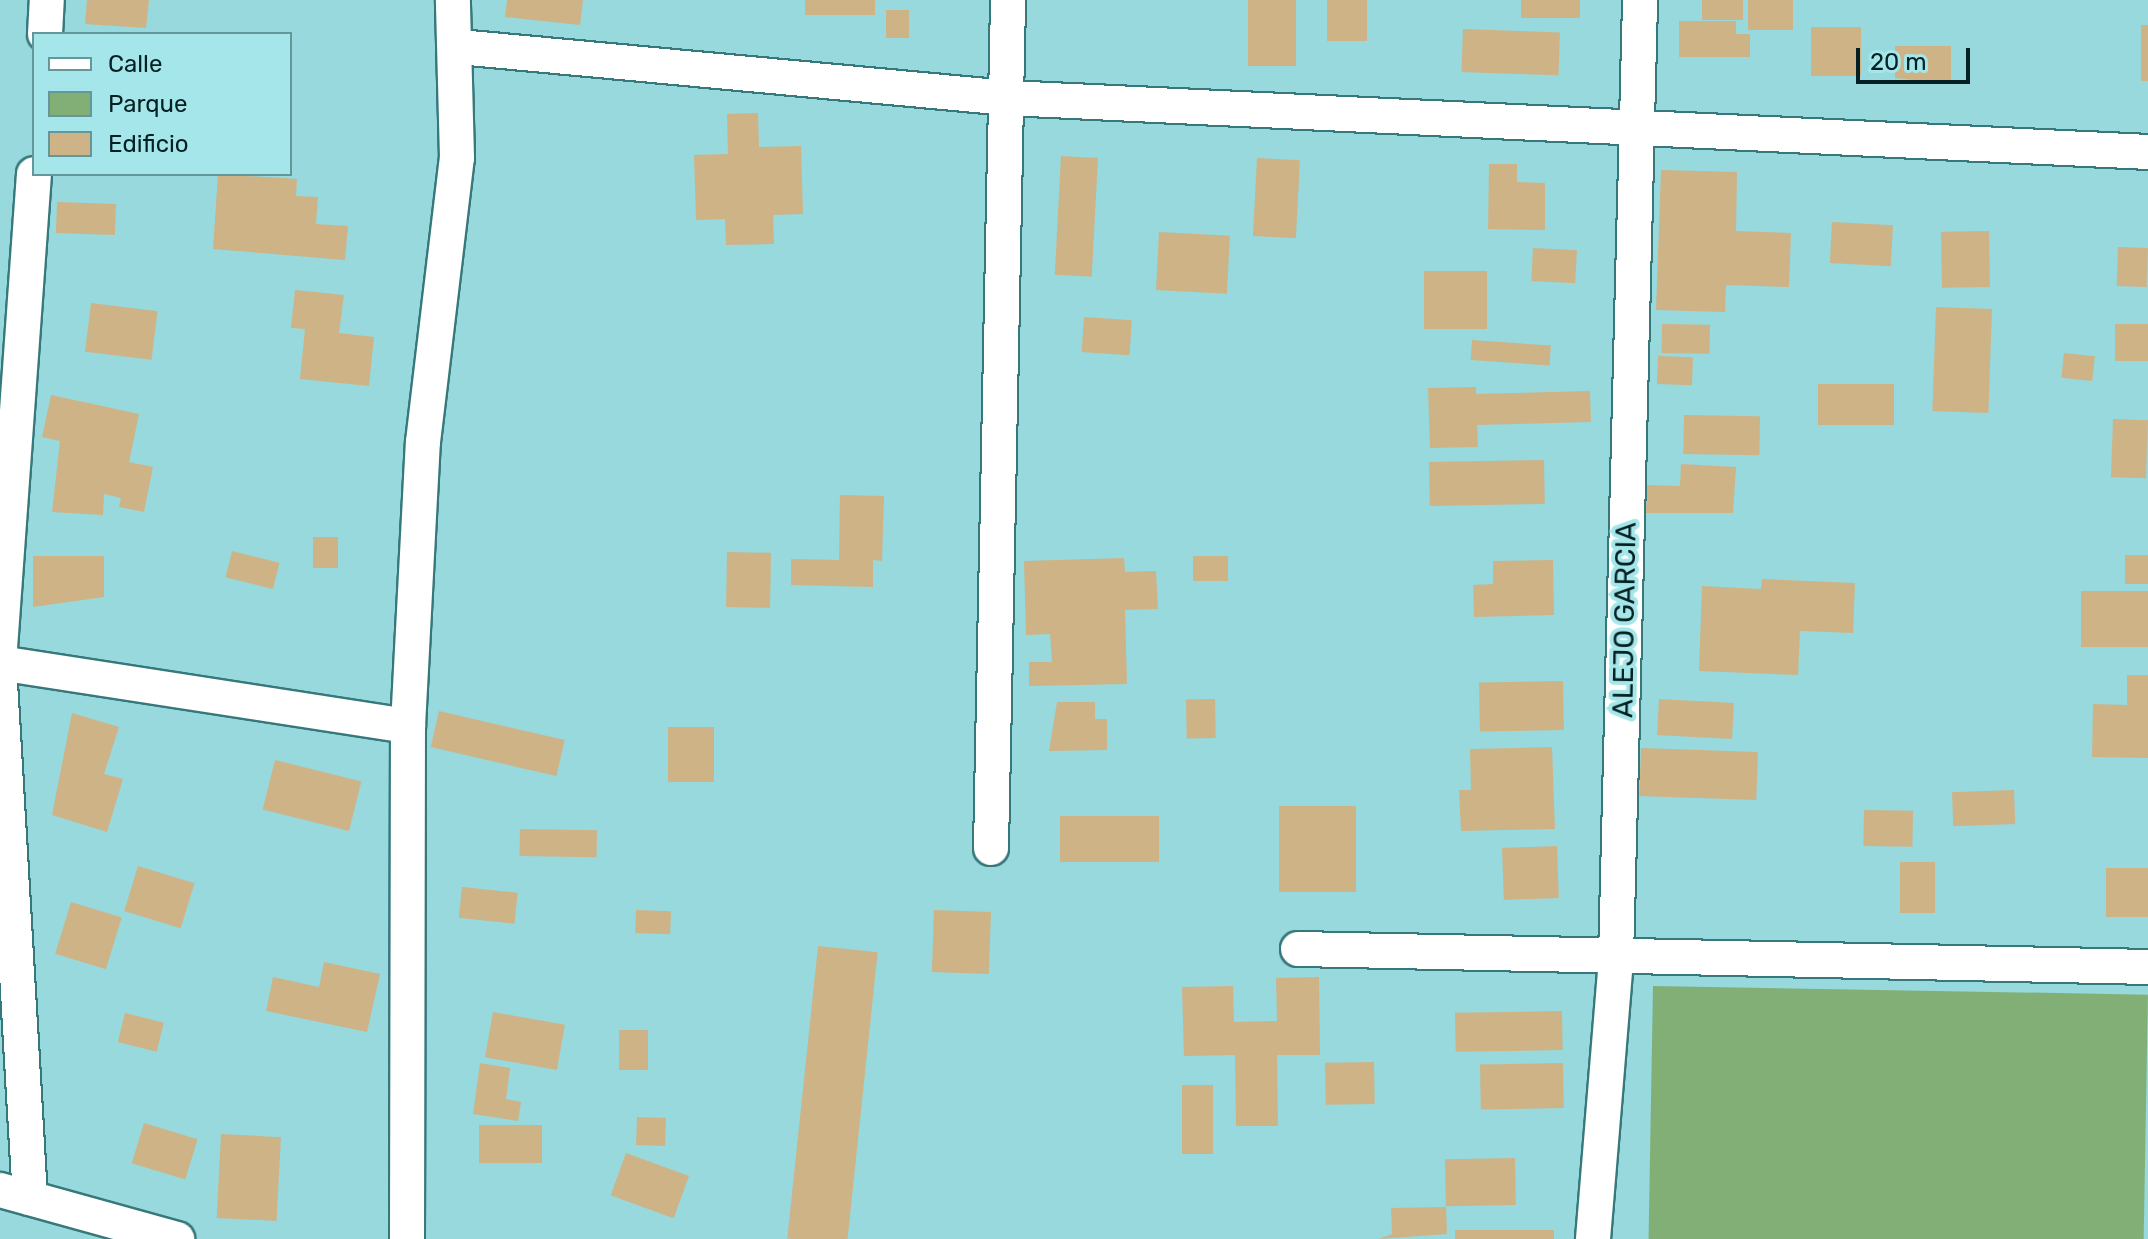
<!DOCTYPE html>
<html>
<head>
<meta charset="utf-8">
<style>
	body { margin:0 }
	#map { position:relative; width:2148px; height:1239px; overflow:hidden; background:#97d9dc; font-family:Rubik,sans-serif }
	div>[style] { position:absolute }
	.green>* { inset:0; background:#81af76; transform-origin:0 0 }
	.building>* { inset:0; background:#ceb387; transform-origin:0 0 }
	.roads { filter:drop-shadow(2px 0 #37787b) drop-shadow(-2px 0 #37787b) drop-shadow(0 2px #37787b) drop-shadow(0 -2px #37787b) }
	.street>* { height:34px; margin:-17px; padding:0 17px; transform-origin:17px; border-radius:17px; background:#fff }
	span { translate:-50% -50%; white-space:nowrap; text-align:center; line-height:1.15; -webkit-text-stroke:8px #a4e6e9; paint-order:stroke }
	.street-label { font-size:28px; color:#052022 }
	.legend { position:absolute; left:32px; top:32px; width:260px; height:144px; box-sizing:border-box; background:#a4e6e9; border:2px solid #649799; margin:0; padding:10px 14px; list-style:none; font-size:24px; color:#052022 }
	.legend li { display:flex; align-items:center; gap:16px; height:40px }
	.legend b { width:40px; border:2px solid #649799 }
	.scale { position:absolute; left:1856px; top:48px; width:114px; height:36px; box-sizing:border-box; border:4px solid #052022; border-top:0; padding-left:10px; font-size:24px; line-height:28px; white-space:nowrap; color:#052022; -webkit-text-stroke:6px #a4e6e9; paint-order:stroke }
</style>
</head>
<body>
<div id="map">
	<div class="green">
		<div style="left:1653px;top:986px;width:495px;height:253px;rotate:1deg"></div>
	</div>
	<div class="building">
		<div style="clip-path:polygon(87px 0,149px 0,146px 28px,85px 24px)"></div>
		<div style="clip-path:polygon(507px 0,583px 0,580px 25px,505px 17px)"></div>
		<div style="left:805px;top:0;width:70px;height:15px"></div>
		<div style="left:1248px;top:0;width:48px;height:66px"></div>
		<div style="left:1327px;top:0;width:40px;height:41px"></div>
		<div style="left:1521px;top:0;width:59px;height:18px"></div>
		<div style="left:1702px;top:0;width:41px;height:20px"></div>
		<div style="left:1748px;top:0;width:45px;height:30px"></div>
		<div style="left:886px;top:10px;width:23px;height:28px"></div>
		<div style="clip-path:polygon(1679px 21px,1736px 21px,1736px 34px,1750px 34px,1750px 57px,1679px 57px)"></div>
		<div style="left:2141px;top:25px;width:7px;height:56px"></div>
		<div style="left:1811px;top:27px;width:50px;height:49px"></div>
		<div style="left:1463px;top:29px;width:97px;height:43px;rotate:2deg"></div>
		<div style="clip-path:polygon(1895px 46px,1951px 46px,1951px 84px,1895px 78px)"></div>
		<div style="clip-path:polygon(758px 113px,759px 147px,801px 146px,803px 214px,773px 215px,774px 244px,726px 245px,725px 219px,696px 220px,694px 155px,728px 154px,727px 114px)"></div>
		<div style="left:1061px;top:156px;width:37px;height:119px;rotate:3deg"></div>
		<div style="left:1257px;top:158px;width:43px;height:78px;rotate:3deg"></div>
		<div style="clip-path:polygon(1489px 164px,1517px 164px,1517px 182px,1545px 183px,1545px 230px,1488px 229px)"></div>
		<div style="clip-path:polygon(1661px 170px,1737px 172px,1736px 231px,1791px 233px,1789px 287px,1726px 285px,1725px 312px,1656px 310px)"></div>
		<div style="clip-path:polygon(218px 174px,297px 179px,296px 196px,318px 197px,316px 224px,348px 226px,345px 260px,213px 249px)"></div>
		<div style="left:57px;top:202px;width:59px;height:31px;rotate:2deg"></div>
		<div style="left:1832px;top:222px;width:61px;height:41px;rotate:3deg"></div>
		<div style="left:1989px;top:231px;width:56px;height:48px;rotate:89deg"></div>
		<div style="left:1159px;top:232px;width:71px;height:58px;rotate:3deg"></div>
		<div style="left:2118px;top:247px;width:30px;height:39px;rotate:2deg"></div>
		<div style="left:1533px;top:248px;width:44px;height:33px;rotate:3deg"></div>
		<div style="left:1424px;top:271px;width:63px;height:58px"></div>
		<div style="clip-path:polygon(295px 290px,344px 295px,339px 333px,374px 337px,369px 386px,300px 379px,305px 329px,291px 328px)"></div>
		<div style="left:91px;top:303px;width:67px;height:49px;rotate:7deg"></div>
		<div style="left:1936px;top:307px;width:56px;height:104px;rotate:2deg"></div>
		<div style="left:1084px;top:317px;width:48px;height:35px;rotate:4deg"></div>
		<div style="left:1662px;top:324px;width:48px;height:29px;rotate:1deg"></div>
		<div style="left:2115px;top:324px;width:33px;height:37px"></div>
		<div style="left:1472px;top:340px;width:79px;height:20px;rotate:4deg"></div>
		<div style="left:2064px;top:353px;width:31px;height:25px;rotate:6deg"></div>
		<div style="left:1658px;top:356px;width:35px;height:28px;rotate:2deg"></div>
		<div style="left:1818px;top:384px;width:76px;height:41px"></div>
		<div style="clip-path:polygon(1476px 387px,1476px 394px,1590px 391px,1591px 422px,1477px 425px,1478px 447px,1430px 448px,1428px 388px)"></div>
		<div style="clip-path:polygon(51px 395px,139px 414px,129px 462px,153px 467px,144px 512px,119px 507px,121px 498px,104px 494px,103px 515px,52px 512px,60px 441px,42px 437px)"></div>
		<div style="left:1684px;top:415px;width:76px;height:39px;rotate:1deg"></div>
		<div style="left:2113px;top:419px;width:35px;height:58px;rotate:2deg"></div>
		<div style="left:1544px;top:460px;width:44px;height:115px;rotate:89deg"></div>
		<div style="clip-path:polygon(1681px 464px,1736px 467px,1733px 513px,1646px 513px,1647px 485px,1680px 486px)"></div>
		<div style="clip-path:polygon(840px 495px,884px 496px,882px 561px,873px 560px,873px 587px,791px 585px,791px 559px,839px 560px)"></div>
		<div style="left:313px;top:537px;width:25px;height:31px"></div>
		<div style="left:232px;top:551px;width:49px;height:27px;rotate:14deg"></div>
		<div style="left:727px;top:552px;width:44px;height:55px;rotate:1deg"></div>
		<div style="left:2148px;top:555px;width:29px;height:23px;rotate:90deg"></div>
		<div style="clip-path:polygon(33px 556px,104px 556px,104px 597px,33px 607px)"></div>
		<div style="left:1193px;top:556px;width:35px;height:25px"></div>
		<div style="clip-path:polygon(1124px 558px,1125px 572px,1156px 571px,1158px 609px,1125px 610px,1127px 684px,1029px 686px,1029px 662px,1052px 662px,1050px 634px,1026px 635px,1024px 561px)"></div>
		<div style="clip-path:polygon(1553px 560px,1554px 615px,1474px 617px,1473px 585px,1493px 584px,1493px 561px)"></div>
		<div style="clip-path:polygon(1762px 579px,1855px 583px,1853px 633px,1800px 631px,1798px 675px,1699px 671px,1702px 586px,1761px 589px)"></div>
		<div style="left:2148px;top:591px;width:56px;height:67px;rotate:90deg"></div>
		<div style="clip-path:polygon(2127px 675px,2148px 675px,2148px 758px,2092px 757px,2093px 704px,2127px 705px)"></div>
		<div style="left:1563px;top:681px;width:49px;height:84px;rotate:89deg"></div>
		<div style="left:1215px;top:699px;width:39px;height:29px;rotate:89deg"></div>
		<div style="left:1659px;top:699px;width:75px;height:36px;rotate:3deg"></div>
		<div style="clip-path:polygon(1057px 702px,1095px 702px,1095px 719px,1107px 719px,1107px 750px,1049px 751px)"></div>
		<div style="left:439px;top:711px;width:129px;height:37px;rotate:13deg"></div>
		<div style="clip-path:polygon(72px 713px,119px 727px,104px 774px,123px 779px,107px 832px,52px 815px)"></div>
		<div style="left:668px;top:727px;width:46px;height:55px"></div>
		<div style="clip-path:polygon(1552px 747px,1555px 829px,1461px 831px,1459px 790px,1471px 790px,1470px 749px)"></div>
		<div style="left:1641px;top:748px;width:117px;height:48px;rotate:2deg"></div>
		<div style="left:275px;top:760px;width:89px;height:51px;rotate:14deg"></div>
		<div style="left:2014px;top:790px;width:34px;height:62px;rotate:88deg"></div>
		<div style="left:1279px;top:806px;width:77px;height:86px"></div>
		<div style="left:1864px;top:810px;width:49px;height:36px;rotate:1deg"></div>
		<div style="left:1060px;top:816px;width:99px;height:46px"></div>
		<div style="left:520px;top:829px;width:77px;height:27px;rotate:1deg"></div>
		<div style="left:1557px;top:846px;width:52px;height:55px;rotate:88deg"></div>
		<div style="left:1900px;top:862px;width:35px;height:51px"></div>
		<div style="left:138px;top:866px;width:59px;height:47px;rotate:17deg"></div>
		<div style="left:2106px;top:868px;width:42px;height:49px"></div>
		<div style="left:462px;top:887px;width:56px;height:31px;rotate:6deg"></div>
		<div style="left:71px;top:902px;width:53px;height:54px;rotate:17deg"></div>
		<div style="left:636px;top:910px;width:35px;height:23px;rotate:2deg"></div>
		<div style="left:934px;top:910px;width:57px;height:62px;rotate:2deg"></div>
		<div style="left:818px;top:946px;width:60px;height:294px;rotate:6deg"></div>
		<div style="clip-path:polygon(324px 962px,380px 974px,367px 1032px,266px 1011px,273px 977px,319px 987px)"></div>
		<div style="clip-path:polygon(1319px 977px,1320px 1055px,1277px 1055px,1278px 1126px,1236px 1126px,1235px 1055px,1184px 1056px,1182px 987px,1233px 986px,1234px 1022px,1277px 1021px,1276px 978px)"></div>
		<div style="left:1562px;top:1011px;width:39px;height:107px;rotate:89deg"></div>
		<div style="left:493px;top:1012px;width:73px;height:46px;rotate:10deg"></div>
		<div style="left:125px;top:1013px;width:40px;height:30px;rotate:14deg"></div>
		<div style="left:619px;top:1030px;width:29px;height:40px"></div>
		<div style="left:1374px;top:1062px;width:42px;height:49px;rotate:89deg"></div>
		<div style="clip-path:polygon(480px 1063px,510px 1068px,506px 1099px,521px 1102px,518px 1121px,473px 1114px)"></div>
		<div style="left:1563px;top:1063px;width:45px;height:83px;rotate:89deg"></div>
		<div style="left:1182px;top:1085px;width:31px;height:69px"></div>
		<div style="left:637px;top:1117px;width:29px;height:28px;rotate:2deg"></div>
		<div style="left:144px;top:1123px;width:56px;height:42px;rotate:17deg"></div>
		<div style="left:479px;top:1125px;width:63px;height:38px"></div>
		<div style="left:221px;top:1134px;width:60px;height:84px;rotate:3deg"></div>
		<div style="left:626px;top:1153px;width:67px;height:45px;rotate:20deg"></div>
		<div style="left:1515px;top:1158px;width:47px;height:70px;rotate:89deg"></div>
		<div style="clip-path:polygon(1446px 1207px,1447px 1234px,1378px 1239px,1392px 1234px,1391px 1208px)"></div>
		<div style="left:1554px;top:1230px;width:9px;height:99px;rotate:90deg"></div>
	</div>
	<div class="roads">
		<div class="street">
			<div style="left:45px;top:34px;width:34px;rotate:-87deg"></div>
			<div style="left:459px;top:47px;width:551px;rotate:5.31deg"></div>
			<div style="left:1008px;top:98px;width:1141px;rotate:2.71deg"></div>
			<div style="left:0;top:648px;width:475px;rotate:-85.9deg"></div>
			<div style="left:0;top:663px;width:413px;rotate:8.8deg"></div>
			<div style="left:0;top:682px;width:517px;rotate:86.67deg"></div>
			<div style="left:991px;top:848px;width:848px;rotate:-88.85deg"></div>
			<div style="left:1298px;top:949px;width:850px;rotate:1.21deg"></div>
			<div style="left:0;top:1190px;width:184px;rotate:15.5deg"></div>
			<div style="left:407px;top:1239px;width:513px;rotate:-89.89deg"></div>
			<div style="left:408px;top:726px;width:284px;rotate:-87deg"></div>
			<div style="left:423px;top:442px;width:286px;rotate:-83.2deg"></div>
			<div style="left:457px;top:158px;width:158px;rotate:-91.5deg"></div>
			<div style="left:1593px;top:1239px;width:283px;rotate:-85.3deg"></div>
			<div style="left:1616px;top:957px;width:957px;rotate:-88.56deg"></div>
		</div>
	</div>
	<div class="street-label">
		<span style="left:1625px;top:620px;rotate:-89deg">ALEJO GARCIA</span>
	</div>
	<ul class="legend">
	<li><b style="height:10px;background:#fff"></b>Calle</li>
	<li><b style="height:22px;background:#81af76"></b>Parque</li>
	<li><b style="height:22px;background:#ceb387"></b>Edificio</li>
	</ul>
	<div class="scale">20 m</div>
</div>
</body>
</html>
